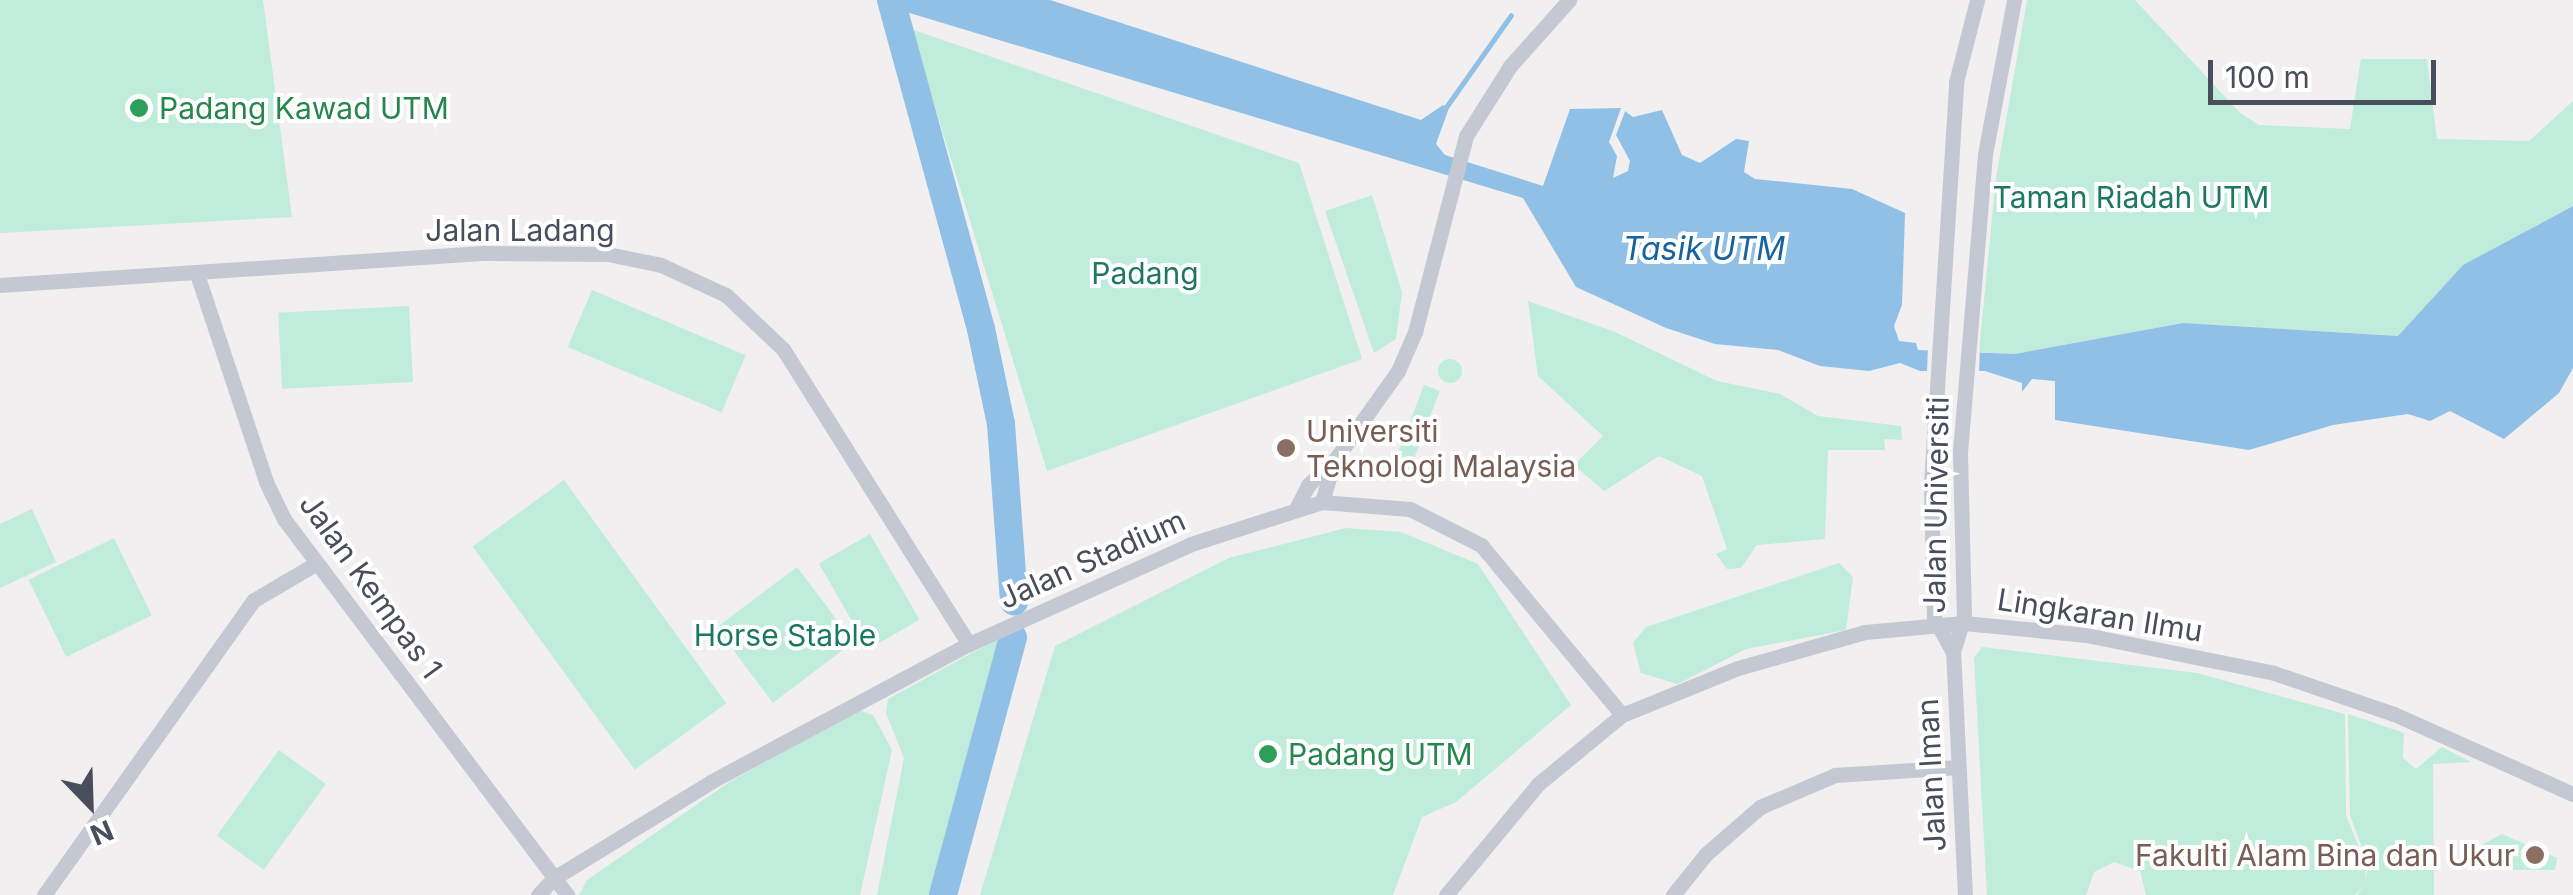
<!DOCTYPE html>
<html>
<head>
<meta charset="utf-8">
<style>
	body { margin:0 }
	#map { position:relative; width:2573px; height:895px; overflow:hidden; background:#f1efef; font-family:Inter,sans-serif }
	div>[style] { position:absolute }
	.green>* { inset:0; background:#c0ecdb; transform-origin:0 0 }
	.round { border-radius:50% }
	.water>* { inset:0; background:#90c0e6 }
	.pier>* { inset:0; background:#f1efef; transform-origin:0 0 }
	.stream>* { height:5px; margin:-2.5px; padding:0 2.5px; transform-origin:2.5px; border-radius:2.5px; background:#90c0e6 }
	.river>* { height:28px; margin:-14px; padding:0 14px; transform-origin:14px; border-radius:14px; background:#90c0e6 }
	.minor>* { height:15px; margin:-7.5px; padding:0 7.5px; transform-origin:7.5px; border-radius:7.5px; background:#c3c8d3 }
	.dots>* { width:28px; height:28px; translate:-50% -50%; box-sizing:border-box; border:5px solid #fff; border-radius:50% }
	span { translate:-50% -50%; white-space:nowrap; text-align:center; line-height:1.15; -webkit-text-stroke:8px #fff; paint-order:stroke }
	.leisure-label { font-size:30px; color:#27864d }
	.left { translate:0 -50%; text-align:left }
	.park-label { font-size:30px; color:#1e775f }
	.street-label { font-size:30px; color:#484e5b }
	.education-label { font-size:30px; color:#785e54 }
	.right { translate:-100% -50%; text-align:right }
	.water-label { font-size:32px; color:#1663a0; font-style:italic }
	.north { position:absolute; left:40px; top:755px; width:100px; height:100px; -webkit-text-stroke:8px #fff; paint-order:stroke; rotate:157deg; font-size:28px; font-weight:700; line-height:40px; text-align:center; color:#484e5b }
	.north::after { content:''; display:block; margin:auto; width:35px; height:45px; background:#484e5b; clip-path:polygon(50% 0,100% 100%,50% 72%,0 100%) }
	.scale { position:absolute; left:2208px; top:60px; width:228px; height:45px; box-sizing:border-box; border:5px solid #484e5b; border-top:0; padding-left:12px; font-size:30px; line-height:35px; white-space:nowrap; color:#484e5b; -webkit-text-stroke:8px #fff; paint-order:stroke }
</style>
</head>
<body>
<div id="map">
	<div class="green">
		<div style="clip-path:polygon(0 0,263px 0,292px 217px,0 233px)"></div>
		<div style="clip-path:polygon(2027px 0,2135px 0,2240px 113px,2259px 125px,2350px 129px,2361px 59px,2427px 59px,2437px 139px,2529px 141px,2573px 101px,2573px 206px,2463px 265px,2398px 336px,2183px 323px,2015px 354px,1979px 352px,1996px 178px)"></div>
		<div style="clip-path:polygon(911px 29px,1299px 163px,1362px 359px,1047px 471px)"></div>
		<div style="clip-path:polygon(1372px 195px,1402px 292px,1396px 339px,1374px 353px,1325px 211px)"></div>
		<div style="left:592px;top:290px;width:167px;height:62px;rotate:23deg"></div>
		<div style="clip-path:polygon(1528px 301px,1615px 332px,1717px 381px,1780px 394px,1818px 416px,1901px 426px,1902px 440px,1884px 439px,1885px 450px,1828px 450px,1825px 539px,1757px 545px,1741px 568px,1727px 569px,1716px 554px,1727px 549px,1702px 476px,1659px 456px,1604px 491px,1574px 465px,1603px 436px,1538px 376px)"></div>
		<div style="left:409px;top:306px;width:76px;height:131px;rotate:87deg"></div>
		<div class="round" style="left:1438px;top:359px;width:24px;height:24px"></div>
		<div style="left:1424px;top:385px;width:17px;height:92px;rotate:21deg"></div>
		<div style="left:564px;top:480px;width:276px;height:113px;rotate:54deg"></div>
		<div style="clip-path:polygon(32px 509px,56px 562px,0 588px,0 524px)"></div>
		<div style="clip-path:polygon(1346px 528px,1401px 532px,1478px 564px,1571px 705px,1456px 802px,1422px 817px,1393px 895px,980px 895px,1055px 646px,1229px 558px)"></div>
		<div style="left:870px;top:534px;width:99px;height:59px;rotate:60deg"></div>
		<div style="left:114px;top:538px;width:86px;height:95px;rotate:64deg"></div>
		<div style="clip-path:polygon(1839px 563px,1853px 577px,1846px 630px,1746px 649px,1678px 684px,1641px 673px,1633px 643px,1646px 627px)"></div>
		<div style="left:797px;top:567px;width:94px;height:101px;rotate:53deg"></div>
		<div style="clip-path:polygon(1008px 633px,938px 895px,877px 895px,904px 758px,886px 713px,888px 699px)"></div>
		<div style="clip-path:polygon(1982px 647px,2197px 673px,2345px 714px,2346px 815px,2366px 865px,2365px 884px,2368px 864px,2350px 815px,2348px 714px,2404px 733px,2403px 758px,2416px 769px,2442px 747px,2471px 762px,2433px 764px,2434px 895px,2357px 895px,2364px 885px,2355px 895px,2146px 895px,2140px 871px,2114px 862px,2094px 872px,2086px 895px,1987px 895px,1974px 658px)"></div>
		<div style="clip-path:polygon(859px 710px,873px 715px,892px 750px,860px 895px,579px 895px,587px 880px,731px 781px)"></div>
		<div style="left:279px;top:750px;width:58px;height:106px;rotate:36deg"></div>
		<div style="clip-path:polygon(2502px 834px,2557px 858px,2555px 870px,2478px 870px,2478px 847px)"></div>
	</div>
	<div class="water">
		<div style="clip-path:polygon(889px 0,1050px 0,1421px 120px,1443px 105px,1449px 108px,1436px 144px,1445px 155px,1543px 186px,1570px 109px,1621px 108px,1633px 117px,1662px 110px,1682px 155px,1700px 163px,1736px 139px,1749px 141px,1744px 172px,1755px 179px,1852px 189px,1905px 213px,1902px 305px,1894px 326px,1899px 341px,1916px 343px,1918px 350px,2015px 354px,2183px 323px,2398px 336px,2463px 265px,2573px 206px,2573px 368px,2559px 393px,2504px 439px,2450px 411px,2430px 421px,2408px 414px,2333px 425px,2249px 450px,2055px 420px,2055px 381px,2032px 379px,2022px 392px,2022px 383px,1985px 371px,1920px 371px,1900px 363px,1869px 371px,1820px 366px,1778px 350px,1715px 344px,1666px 328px,1576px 287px,1523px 198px,903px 11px)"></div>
	</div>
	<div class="pier">
		<div style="clip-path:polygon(1621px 108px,1626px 109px,1616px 135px,1630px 161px,1628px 171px,1613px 178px,1617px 156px,1609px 142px)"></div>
		<div style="left:1928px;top:345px;width:52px;height:28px;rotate:2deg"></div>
	</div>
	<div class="stream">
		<div style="left:1444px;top:110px;width:116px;rotate:-54.8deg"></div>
	</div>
	<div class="river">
		<div style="left:891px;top:0;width:341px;rotate:74.7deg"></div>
		<div style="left:981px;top:329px;width:97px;rotate:78.1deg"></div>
		<div style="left:1001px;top:424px;width:178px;rotate:85.8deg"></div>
		<div style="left:943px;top:895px;width:267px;rotate:-74.8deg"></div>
	</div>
	<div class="minor">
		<div style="left:197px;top:274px;width:219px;rotate:71.6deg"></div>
		<div style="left:266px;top:482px;width:41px;rotate:64.1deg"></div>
		<div style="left:284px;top:519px;width:471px;rotate:53deg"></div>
		<div style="left:0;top:285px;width:487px;rotate:-3.8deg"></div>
		<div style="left:486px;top:253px;width:122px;rotate:0.5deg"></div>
		<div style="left:608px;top:254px;width:54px;rotate:11.7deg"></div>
		<div style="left:661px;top:265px;width:72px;rotate:24.8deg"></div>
		<div style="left:726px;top:295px;width:79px;rotate:43.5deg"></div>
		<div style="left:783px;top:349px;width:349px;rotate:57.8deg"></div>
		<div style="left:1322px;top:502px;width:43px;rotate:-73.7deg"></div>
		<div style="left:1334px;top:461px;width:110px;rotate:-54.6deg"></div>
		<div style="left:1398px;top:371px;width:43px;rotate:-66.4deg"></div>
		<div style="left:1415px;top:332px;width:203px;rotate:-75.4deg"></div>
		<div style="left:1466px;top:136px;width:83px;rotate:-57.8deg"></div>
		<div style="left:1510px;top:66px;width:89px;rotate:-48.2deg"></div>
		<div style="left:1296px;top:509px;width:27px;rotate:-63deg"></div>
		<div style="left:1308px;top:485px;width:35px;rotate:-43deg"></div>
		<div style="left:1953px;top:652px;width:39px;rotate:-119deg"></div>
		<div style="left:1934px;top:618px;width:134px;rotate:-91.3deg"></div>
		<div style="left:1931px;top:484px;width:403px;rotate:-86.4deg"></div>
		<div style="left:1956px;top:82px;width:85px;rotate:-75.6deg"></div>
		<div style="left:44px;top:895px;width:362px;rotate:-54.6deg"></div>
		<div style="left:254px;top:600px;width:71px;rotate:-30.5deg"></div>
		<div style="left:538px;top:895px;width:23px;rotate:-47deg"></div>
		<div style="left:554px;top:878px;width:185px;rotate:-31.5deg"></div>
		<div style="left:712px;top:781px;width:291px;rotate:-28.1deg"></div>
		<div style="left:969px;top:644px;width:243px;rotate:-24.2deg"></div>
		<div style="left:1191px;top:544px;width:138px;rotate:-17.8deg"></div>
		<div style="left:1322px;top:502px;width:88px;rotate:4.5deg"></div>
		<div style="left:1410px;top:509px;width:80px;rotate:26.9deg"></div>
		<div style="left:1481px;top:545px;width:221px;rotate:50.3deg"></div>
		<div style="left:1446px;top:895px;width:144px;rotate:-50.3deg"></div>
		<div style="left:1538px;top:784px;width:109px;rotate:-39.4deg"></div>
		<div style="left:1622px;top:715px;width:125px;rotate:-22.1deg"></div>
		<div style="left:1738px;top:668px;width:132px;rotate:-15.8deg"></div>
		<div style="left:1865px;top:632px;width:99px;rotate:-5.2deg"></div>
		<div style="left:1964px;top:623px;width:123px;rotate:5.6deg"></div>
		<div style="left:2086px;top:635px;width:192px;rotate:11.4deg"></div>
		<div style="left:2274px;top:673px;width:127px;rotate:18.9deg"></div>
		<div style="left:2394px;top:714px;width:196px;rotate:24.1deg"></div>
		<div style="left:1673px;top:895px;width:53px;rotate:-51.2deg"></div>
		<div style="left:1706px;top:854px;width:72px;rotate:-41deg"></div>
		<div style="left:1760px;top:807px;width:82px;rotate:-23.1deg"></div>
		<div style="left:1835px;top:775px;width:123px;rotate:-3.7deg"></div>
		<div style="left:1965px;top:895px;width:243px;rotate:-92.8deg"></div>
		<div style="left:1953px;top:652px;width:37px;rotate:-73deg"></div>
		<div style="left:1964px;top:617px;width:165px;rotate:-91.4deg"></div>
		<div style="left:1960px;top:452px;width:299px;rotate:-85.2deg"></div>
		<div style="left:1985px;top:154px;width:157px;rotate:-79.3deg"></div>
	</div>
	<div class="dots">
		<div style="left:139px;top:108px;background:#2e9e5b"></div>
		<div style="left:1286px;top:448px;background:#8d6e63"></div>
		<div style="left:1268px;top:754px;background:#2e9e5b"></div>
		<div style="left:2535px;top:855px;background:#8d6e63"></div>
	</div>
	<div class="leisure-label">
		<span class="left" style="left:159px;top:108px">Padang Kawad UTM</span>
		<span class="left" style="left:1288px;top:754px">Padang UTM</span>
	</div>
	<div class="park-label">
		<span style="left:2131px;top:197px">Taman Riadah UTM</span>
		<span style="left:1145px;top:273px">Padang</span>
		<span style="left:785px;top:635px">Horse Stable</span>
	</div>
	<div class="street-label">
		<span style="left:520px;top:230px">Jalan Ladang</span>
		<span style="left:1936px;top:505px;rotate:-89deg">Jalan Universiti</span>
		<span style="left:1092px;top:559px;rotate:-24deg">Jalan Stadium</span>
		<span style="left:371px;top:586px;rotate:54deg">Jalan Kempas 1</span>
		<span style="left:2100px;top:615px;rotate:9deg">Lingkaran Ilmu</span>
		<span style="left:1931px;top:775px;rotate:-93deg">Jalan Iman</span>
	</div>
	<div class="education-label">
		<span class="left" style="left:1306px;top:448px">Universiti<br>Teknologi Malaysia</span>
		<span class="right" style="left:2515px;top:855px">Fakulti Alam Bina dan Ukur</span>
	</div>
	<div class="water-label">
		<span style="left:1704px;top:249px">Tasik UTM</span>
	</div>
	<div class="north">N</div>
	<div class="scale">100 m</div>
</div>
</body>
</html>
